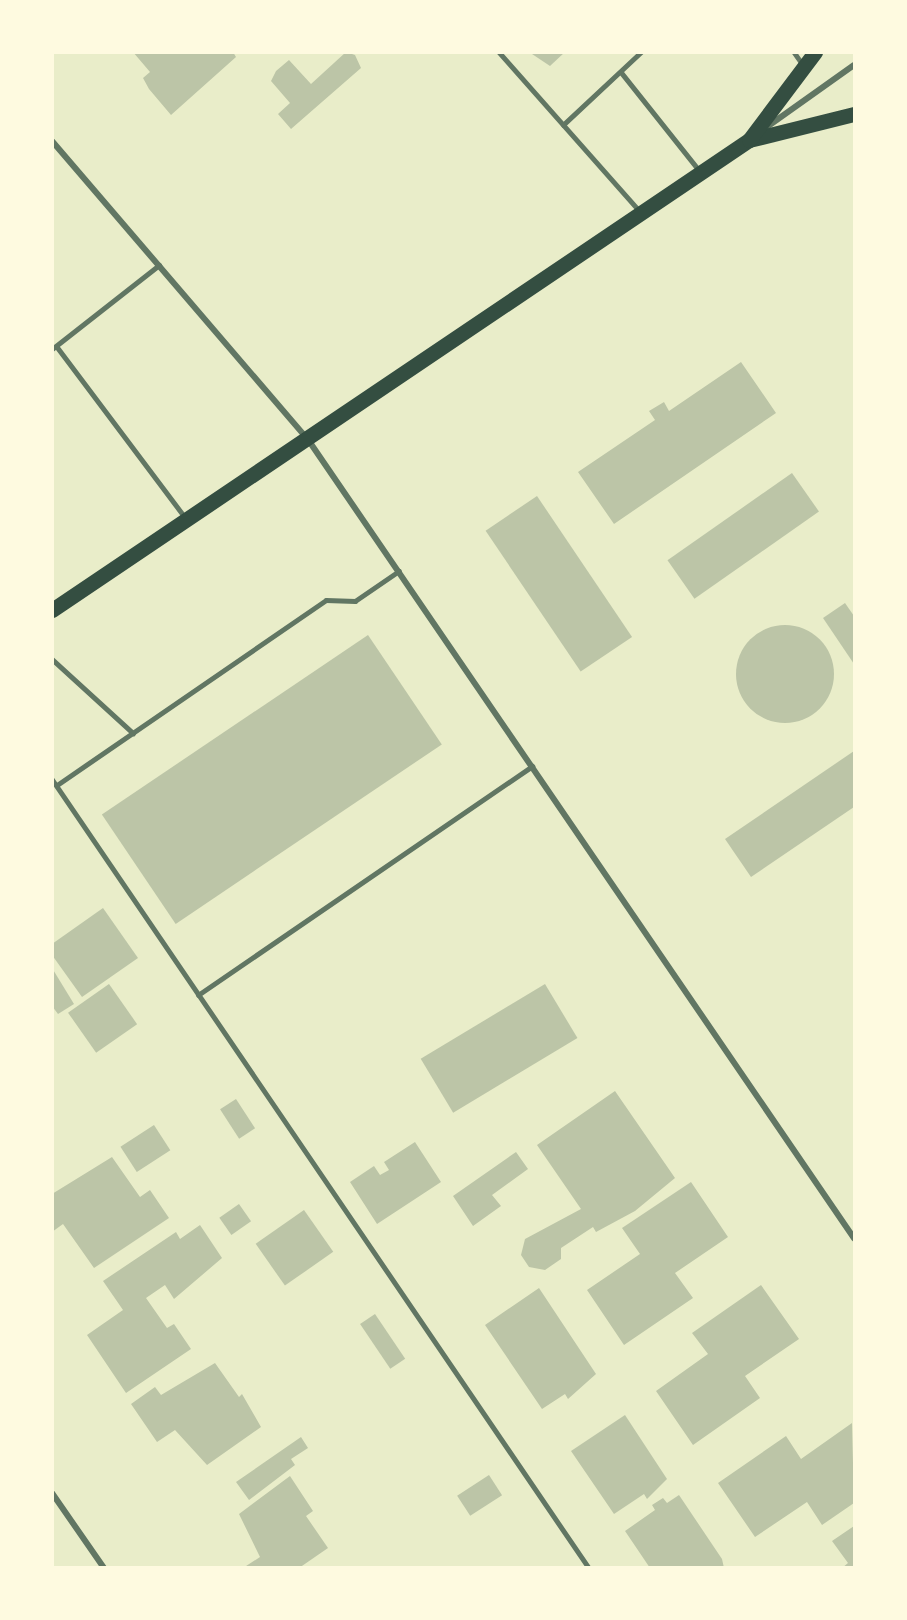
<!DOCTYPE html>
<html>
<head>
<meta charset="utf-8">
<style>
	body { margin:0 }
	#map { position:relative; width:907px; height:1620px; overflow:hidden; background:#e9edc9; font-family:"IBM Plex Sans",sans-serif }
	div>[style] { position:absolute }
	.building>* { inset:0; background:#bcc5a7; transform-origin:0 0 }
	.round { border-radius:50% }
	.service>* { height:4.5px; margin:-2.25px; padding:0 2.25px; transform-origin:2.25px; border-radius:2.25px; background:#617663 }
	.minor>* { height:6px; margin:-3px; padding:0 3px; transform-origin:3px; border-radius:3px; background:#617663 }
	.primary>* { height:15px; margin:-7.5px; padding:0 7.5px; transform-origin:7.5px; border-radius:7.5px; background:#344e41 }
	span { translate:-50% -50%; white-space:nowrap; text-align:center; line-height:1.15; -webkit-text-stroke:4.5px #fefae0; paint-order:stroke }
	.frame { position:absolute; inset:0; border:54px solid #fefae0; pointer-events:none }
</style>
</head>
<body>
<div id="map">
	<div class="building">
		<div style="clip-path:polygon(133px 52px,233px 52px,236px 57px,171px 115px,149px 89px,143px 78px,150px 72px)"></div>
		<div style="clip-path:polygon(346px 52px,355px 55px,361px 68px,291px 129px,278px 114px,290px 103px,271px 81px,276px 71px,289px 60px,311px 84px)"></div>
		<div style="clip-path:polygon(529px 52px,565px 52px,550px 66px)"></div>
		<div style="clip-path:polygon(741px 362px,776px 413px,614px 524px,578px 472px,655px 420px,649px 411px,664px 402px,669px 411px)"></div>
		<div style="left:792px;top:473px;width:47px;height:152px;rotate:55deg"></div>
		<div style="left:537px;top:496px;width:170px;height:62px;rotate:56deg"></div>
		<div style="clip-path:polygon(845px 603px,854px 616px,854px 664px,823px 618px)"></div>
		<div class="round" style="left:736px;top:625px;width:98px;height:98px"></div>
		<div style="left:368px;top:635px;width:132px;height:321px;rotate:56deg"></div>
		<div style="clip-path:polygon(854px 751px,854px 807px,751px 877px,725px 839px)"></div>
		<div style="clip-path:polygon(103px 908px,138px 958px,82px 997px,52px 955px,52px 944px)"></div>
		<div style="clip-path:polygon(52px 968px,74px 1004px,58px 1014px,52px 1006px)"></div>
		<div style="left:109px;top:984px;width:49px;height:50px;rotate:55deg"></div>
		<div style="left:545px;top:984px;width:63px;height:145px;rotate:59deg"></div>
		<div style="clip-path:polygon(615px 1091px,675px 1178px,635px 1211px,596px 1232px,593px 1227px,561px 1248px,561px 1259px,545px 1270px,529px 1267px,521px 1255px,525px 1239px,581px 1209px,537px 1145px)"></div>
		<div style="left:236px;top:1099px;width:35px;height:19px;rotate:57deg"></div>
		<div style="left:154px;top:1125px;width:30px;height:40px;rotate:57deg"></div>
		<div style="clip-path:polygon(415px 1142px,441px 1182px,377px 1224px,350px 1182px,374px 1166px,380px 1175px,389px 1170px,384px 1162px)"></div>
		<div style="clip-path:polygon(516px 1152px,528px 1169px,492px 1195px,501px 1206px,473px 1226px,453px 1196px)"></div>
		<div style="clip-path:polygon(112px 1157px,140px 1197px,150px 1190px,169px 1218px,94px 1268px,63px 1224px,52px 1232px,52px 1194px)"></div>
		<div style="clip-path:polygon(691px 1182px,728px 1237px,675px 1273px,693px 1298px,624px 1345px,587px 1290px,640px 1254px,622px 1228px)"></div>
		<div style="left:239px;top:1204px;width:21px;height:24px;rotate:55deg"></div>
		<div style="left:304px;top:1210px;width:51px;height:59px;rotate:55deg"></div>
		<div style="clip-path:polygon(200px 1225px,222px 1258px,174px 1299px,165px 1285px,146px 1298px,167px 1328px,174px 1324px,191px 1349px,126px 1393px,87px 1335px,123px 1310px,103px 1281px,176px 1232px,180px 1239px)"></div>
		<div style="clip-path:polygon(761px 1285px,799px 1339px,745px 1376px,760px 1398px,693px 1445px,656px 1391px,708px 1354px,692px 1333px)"></div>
		<div style="clip-path:polygon(539px 1288px,596px 1374px,568px 1399px,565px 1394px,542px 1409px,485px 1325px)"></div>
		<div style="left:375px;top:1314px;width:54px;height:18px;rotate:56deg"></div>
		<div style="clip-path:polygon(215px 1363px,239px 1397px,242px 1394px,261px 1427px,207px 1465px,175px 1430px,157px 1442px,131px 1404px,155px 1387px,161px 1395px)"></div>
		<div style="clip-path:polygon(625px 1415px,667px 1479px,647px 1499px,644px 1494px,614px 1514px,571px 1451px)"></div>
		<div style="clip-path:polygon(852px 1423px,854px 1503px,822px 1525px,807px 1502px,755px 1537px,718px 1483px,786px 1436px,801px 1459px)"></div>
		<div style="clip-path:polygon(301px 1437px,308px 1448px,291px 1459px,295px 1465px,249px 1500px,236px 1482px)"></div>
		<div style="left:489px;top:1475px;width:24px;height:38px;rotate:57deg"></div>
		<div style="clip-path:polygon(290px 1476px,313px 1511px,306px 1516px,328px 1548px,299px 1568px,243px 1568px,260px 1557px,239px 1514px)"></div>
		<div style="clip-path:polygon(679px 1495px,722px 1559px,724px 1568px,650px 1568px,625px 1531px,655px 1510px,652px 1505px,663px 1498px,667px 1503px)"></div>
		<div style="clip-path:polygon(854px 1526px,854px 1568px,842px 1568px,848px 1563px,832px 1541px)"></div>
	</div>
	<div class="service">
		<div style="left:499px;top:52px;width:211px;rotate:48.5deg"></div>
		<div style="left:794px;top:52px;width:16px;rotate:55deg"></div>
		<div style="left:621px;top:72px;width:125px;rotate:51.5deg"></div>
		<div style="left:563px;top:125px;width:107px;rotate:-43.1deg"></div>
		<div style="left:58px;top:348px;width:210px;rotate:53.1deg"></div>
		<div style="left:52px;top:349px;width:136px;rotate:-38.1deg"></div>
		<div style="left:52px;top:659px;width:110px;rotate:42.4deg"></div>
		<div style="left:52px;top:779px;width:954px;rotate:55.76deg"></div>
		<div style="left:57px;top:785px;width:326px;rotate:-34.5deg"></div>
		<div style="left:326px;top:600px;width:29px;rotate:2deg"></div>
		<div style="left:355px;top:601px;width:53px;rotate:-34.3deg"></div>
		<div style="left:198px;top:995px;width:405px;rotate:-34.4deg"></div>
	</div>
	<div class="minor">
		<div style="left:764px;top:129px;width:110px;rotate:-35.4deg"></div>
		<div style="left:52px;top:141px;width:395px;rotate:49.4deg"></div>
		<div style="left:309px;top:441px;width:966px;rotate:55.64deg"></div>
		<div style="left:52px;top:1493px;width:91px;rotate:55.3deg"></div>
	</div>
	<div class="primary">
		<div style="left:749px;top:140px;width:108px;rotate:-13.9deg"></div>
		<div style="left:52px;top:610px;width:841px;rotate:-33.99deg"></div>
		<div style="left:749px;top:140px;width:110px;rotate:-53.1deg"></div>
	</div>
	<div class="frame"></div>
</div>
</body>
</html>
